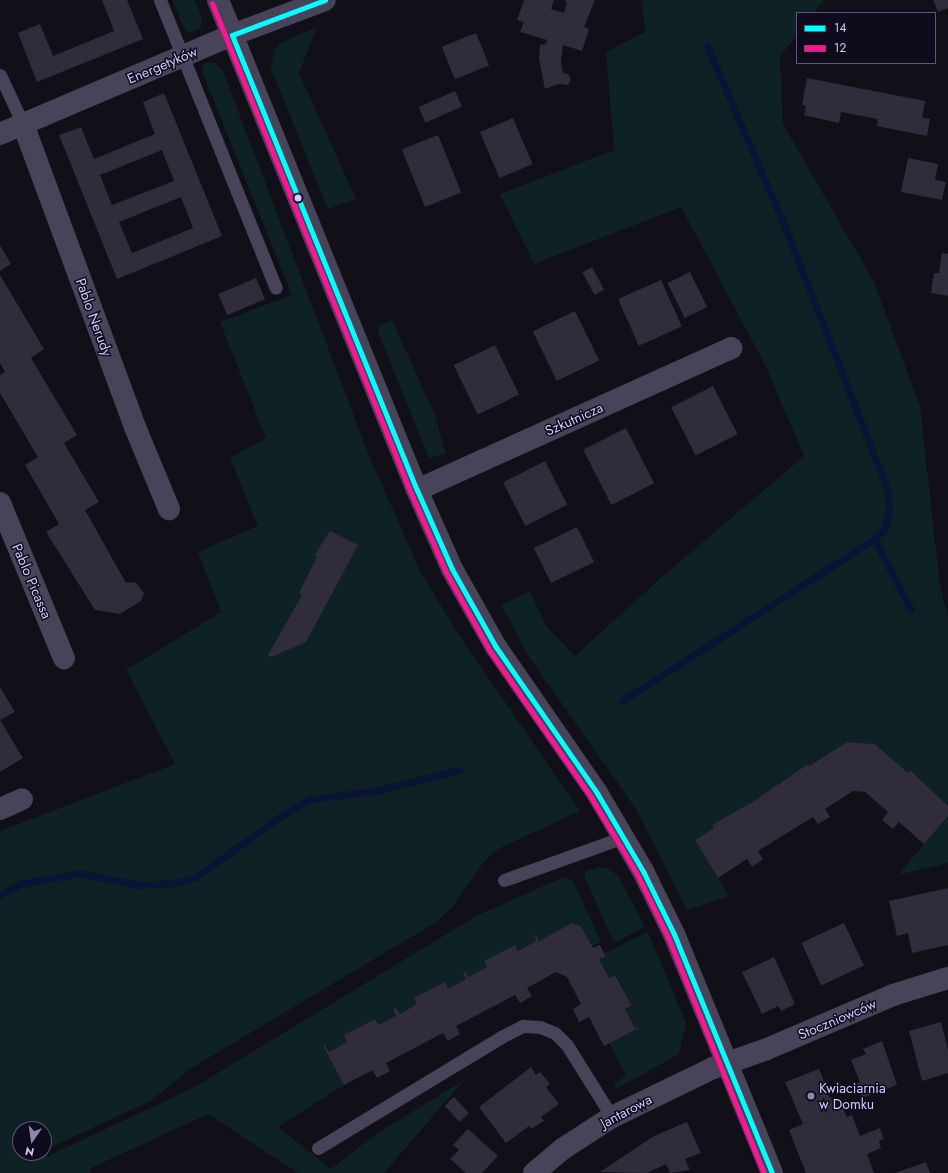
<!DOCTYPE html>
<html>
<head>
<meta charset="utf-8">
<style>
	body { margin:0 }
	#map { position:relative; width:948px; height:1173px; overflow:hidden; background:#110f18; font-family:Jost,sans-serif }
	div>[style] { position:absolute }
	.green>* { inset:0; background:#0e2124 }
	.stream>* { height:7px; margin:-3.5px; padding:0 3.5px; transform-origin:3.5px; border-radius:3.5px; background:#0a1434 }
	.building>* { inset:0; background:#302c3c; transform-origin:0 0 }
	.service>* { height:13px; margin:-6.5px; padding:0 6.5px; transform-origin:6.5px; border-radius:6.5px; background:#474359 }
	.minor>* { height:22px; margin:-11px; padding:0 11px; transform-origin:11px; border-radius:11px; background:#474359 }
	.bus-1>* { height:5px; margin:-2.5px; padding:0 2.5px; transform-origin:2.5px; border-radius:2.5px; background:#0ff }
	.bus-2>* { height:5px; margin:-2.5px; padding:0 2.5px; transform-origin:2.5px; border-radius:2.5px; background:#ff1493 }
	.dots>* { width:11px; height:11px; translate:-50% -50%; box-sizing:border-box; border:2px solid #100b1c; border-radius:50% }
	span { translate:-50% -50%; white-space:nowrap; text-align:center; line-height:1.15; -webkit-text-stroke:3px #100b1c; paint-order:stroke }
	.street-label { font-size:14px; color:#d4c7fe }
	.poi-label { font-size:14px; color:#d4c7fe }
	.left { translate:0 -50%; text-align:left }
	.legend { position:absolute; left:796px; top:12px; width:140px; height:52px; box-sizing:border-box; background:#100b1c; border:1px solid #5e5676; margin:0; padding:5px 7px; list-style:none; font-size:12px; color:#d4c7fe }
	.legend li { display:flex; align-items:center; gap:8px; height:20px }
	.legend b { width:20px; border:1px solid #5e5676 }
	.north { position:absolute; left:12px; top:1121px; width:40px; height:40px; box-sizing:border-box; background:#100b1c; border:1px solid #5e5676; border-radius:50%; rotate:193deg; font-size:11px; font-weight:700; line-height:16px; text-align:center; color:#d4c7fe }
	.north::after { content:''; display:block; margin:auto; width:14px; height:18px; background:#9087ae; clip-path:polygon(50% 0,100% 100%,50% 72%,0 100%) }
</style>
</head>
<body>
<div id="map">
	<div class="green">
		<div style="clip-path:polygon(172px 0,195px 0,202px 17px,201px 27px,189px 33px,185px 30px)"></div>
		<div style="clip-path:polygon(642px 0,824px 0,814px 13px,797px 13px,797px 35px,780px 56px,783px 124px,874px 282px,920px 406px,940px 586px,948px 617px,948px 806px,910px 770px,908px 773px,875px 744px,847px 742px,827px 755px,825px 752px,826px 755px,778px 783px,779px 785px,761px 796px,759px 795px,761px 797px,712px 825px,714px 828px,695px 840px,729px 896px,687px 910px,636px 809px,529px 657px,501px 605px,530px 591px,546px 626px,575px 656px,664px 575px,804px 456px,765px 365px,681px 207px,534px 264px,500px 194px,614px 150px,606px 52px,645px 32px)"></div>
		<div style="clip-path:polygon(317px 27px,299px 73px,356px 199px,328px 209px,271px 69px,274px 50px,282px 42px)"></div>
		<div style="clip-path:polygon(evenodd,205px 62px,215px 63px,223px 71px,368px 453px,420px 571px,457px 632px,580px 811px,498px 849px,483px 863px,451px 909px,433px 924px,190px 1069px,152px 1100px,45px 1150px,48px 1156px,193px 1088px,476px 916px,564px 877px,573px 881px,601px 942px,592px 946px,581px 926px,572px 923px,539px 941px,536px 935px,534px 937px,536px 941px,518px 951px,515px 945px,484px 961px,487px 967px,468px 977px,465px 972px,463px 973px,466px 979px,448px 989px,445px 982px,414px 998px,417px 1004px,400px 1014px,396px 1008px,393px 1009px,396px 1016px,378px 1025px,375px 1019px,344px 1035px,347px 1042px,329px 1052px,325px 1045px,323px 1046px,344px 1085px,278px 1127px,331px 1169px,376px 1134px,464px 1080px,384px 1173px,298px 1173px,208px 1114px,91px 1168px,90px 1173px,0 1173px,0 831px,175px 764px,126px 670px,221px 612px,198px 552px,258px 526px,230px 458px,266px 438px,220px 322px,292px 295px,201px 69px,205px 62px,20px 1129px,44px 1129px,44px 1153px,20px 1153px,20px 1129px)"></div>
		<div style="clip-path:polygon(392px 320px,435px 415px,446px 454px,429px 458px,378px 332px,379px 326px)"></div>
		<div style="clip-path:polygon(948px 816px,948px 863px,898px 875px,924px 844px)"></div>
		<div style="clip-path:polygon(601px 867px,610px 869px,619px 877px,645px 927px,614px 943px,584px 875px,586px 871px)"></div>
		<div style="clip-path:polygon(648px 932px,686px 1023px,679px 1054px,616px 1089px,614px 1084px,626px 1075px,609px 1043px,641px 1027px,635px 1028px,625px 1009px,632px 1006px,616px 975px,609px 978px,599px 959px,606px 957px,604px 953px)"></div>
	</div>
	<div class="stream">
		<div style="left:874px;top:539px;width:80px;rotate:62.5deg"></div>
		<div style="left:622px;top:701px;width:300px;rotate:-32.7deg"></div>
		<div style="left:874px;top:539px;width:13px;rotate:-42deg"></div>
		<div style="left:884px;top:530px;width:20px;rotate:-75deg"></div>
		<div style="left:889px;top:511px;width:20px;rotate:-93deg"></div>
		<div style="left:888px;top:491px;width:276px;rotate:-111.3deg"></div>
		<div style="left:788px;top:234px;width:205px;rotate:-113.3deg"></div>
		<div style="left:0;top:895px;width:24px;rotate:-28deg"></div>
		<div style="left:21px;top:884px;width:59px;rotate:-10.7deg"></div>
		<div style="left:79px;top:873px;width:60px;rotate:11.5deg"></div>
		<div style="left:138px;top:885px;width:38px;rotate:-3deg"></div>
		<div style="left:176px;top:883px;width:21px;rotate:-17deg"></div>
		<div style="left:196px;top:877px;width:105px;rotate:-35.7deg"></div>
		<div style="left:281px;top:816px;width:34px;rotate:-30deg"></div>
		<div style="left:311px;top:799px;width:64px;rotate:-7.1deg"></div>
		<div style="left:375px;top:791px;width:87px;rotate:-14deg"></div>
	</div>
	<div class="building">
		<div style="clip-path:polygon(102px 0,127px 0,143px 39px,37px 82px,18px 33px,40px 24px,53px 56px,114px 31px)"></div>
		<div style="clip-path:polygon(524px 0,554px 0,551px 9px,564px 13px,567px 3px,565px 0,595px 0,584px 27px,589px 29px,582px 51px,563px 45px,561px 62px,563px 73px,568px 74px,571px 79px,568px 85px,558px 84px,545px 89px,539px 59px,540px 45px,546px 44px,547px 40px,520px 32px,524px 22px,517px 20px)"></div>
		<div style="clip-path:polygon(933px 0,948px 0,948px 8px,938px 12px)"></div>
		<div style="left:476px;top:33px;width:35px;height:37px;rotate:68deg"></div>
		<div style="clip-path:polygon(807px 78px,925px 101px,922px 118px,930px 119px,927px 136px,877px 126px,878px 119px,841px 112px,839px 123px,804px 115px,806px 106px,802px 105px)"></div>
		<div style="left:455px;top:91px;width:17px;height:40px;rotate:66deg"></div>
		<div style="clip-path:polygon(evenodd,164px 93px,222px 236px,117px 279px,59px 135px,81px 127px,94px 159px,155px 134px,143px 102px,164px 93px,162px 150px,174px 181px,112px 205px,100px 175px,162px 150px,164px 93px,181px 197px,193px 228px,132px 253px,119px 222px,181px 197px)"></div>
		<div style="left:513px;top:118px;width:50px;height:36px;rotate:67deg"></div>
		<div style="left:438px;top:135px;width:62px;height:39px;rotate:68deg"></div>
		<div style="clip-path:polygon(908px 158px,938px 164px,935px 180px,946px 182px,942px 200px,901px 192px)"></div>
		<div style="clip-path:polygon(0 245px,11px 264px,0 271px)"></div>
		<div style="clip-path:polygon(942px 253px,948px 254px,948px 296px,931px 293px,934px 273px,939px 273px)"></div>
		<div style="left:592px;top:267px;width:26px;height:11px;rotate:62deg"></div>
		<div style="left:690px;top:272px;width:39px;height:25px;rotate:64deg"></div>
		<div style="clip-path:polygon(0 275px,44px 349px,31px 358px,77px 435px,64px 443px,99px 502px,85px 510px,126px 583px,135px 582px,144px 593px,141px 601px,120px 614px,95px 610px,46px 532px,59px 524px,25px 465px,38px 457px,0 393px,0 375px,5px 372px,0 363px)"></div>
		<div style="left:256px;top:278px;width:23px;height:41px;rotate:67deg"></div>
		<div style="left:661px;top:280px;width:51px;height:47px;rotate:66deg"></div>
		<div style="left:575px;top:311px;width:55px;height:47px;rotate:64deg"></div>
		<div style="left:495px;top:345px;width:55px;height:46px;rotate:64deg"></div>
		<div style="left:713px;top:386px;width:54px;height:47px;rotate:63deg"></div>
		<div style="left:626px;top:428px;width:62px;height:48px;rotate:63deg"></div>
		<div style="left:545px;top:461px;width:49px;height:47px;rotate:63deg"></div>
		<div style="left:577px;top:527px;width:39px;height:48px;rotate:64deg"></div>
		<div style="clip-path:polygon(330px 531px,358px 545px,306px 642px,271px 657px,268px 655px,302px 595px,299px 593px,317px 557px,314px 556px)"></div>
		<div style="clip-path:polygon(0 687px,15px 712px,0 720px,23px 758px,0 772px)"></div>
		<div style="clip-path:polygon(847px 742px,875px 744px,908px 773px,910px 770px,948px 806px,948px 816px,924px 844px,899px 822px,893px 829px,882px 820px,888px 812px,865px 792px,853px 791px,825px 809px,830px 817px,818px 824px,813px 817px,758px 851px,763px 859px,752px 867px,747px 859px,718px 878px,695px 840px,714px 828px,712px 825px,761px 797px,759px 795px,761px 796px,808px 764px,809px 766px)"></div>
		<div style="clip-path:polygon(948px 888px,948px 945px,912px 953px,908px 933px,897px 936px,889px 901px)"></div>
		<div style="clip-path:polygon(572px 923px,581px 926px,593px 948px,600px 945px,606px 957px,599px 959px,609px 978px,615px 975px,632px 1006px,625px 1009px,635px 1028px,641px 1027px,604px 1046px,589px 1017px,579px 1022px,573px 1009px,581px 1004px,567px 977px,556px 972px,527px 988px,532px 996px,520px 1003px,515px 995px,456px 1026px,460px 1034px,448px 1041px,443px 1033px,386px 1063px,390px 1071px,377px 1078px,373px 1070px,344px 1085px,323px 1046px,325px 1045px,329px 1052px,347px 1042px,344px 1035px,375px 1019px,378px 1025px,396px 1016px,393px 1009px,396px 1008px,400px 1014px,417px 1004px,414px 998px,445px 982px,448px 989px,466px 979px,463px 973px,465px 972px,468px 977px,487px 967px,484px 961px,515px 945px,518px 951px,536px 941px,534px 936px,536px 935px,539px 941px)"></div>
		<div style="left:844px;top:923px;width:47px;height:47px;rotate:65deg"></div>
		<div style="clip-path:polygon(774px 957px,795px 1004px,781px 1011px,778px 1006px,762px 1014px,742px 972px)"></div>
		<div style="clip-path:polygon(941px 1022px,948px 1050px,948px 1073px,922px 1081px,909px 1031px)"></div>
		<div style="clip-path:polygon(882px 1041px,897px 1085px,862px 1098px,856px 1084px,860px 1082px,851px 1060px,866px 1054px,863px 1049px)"></div>
		<div style="clip-path:polygon(531px 1067px,536px 1075px,540px 1072px,550px 1084px,546px 1087px,559px 1104px,541px 1117px,544px 1121px,531px 1129px,529px 1126px,506px 1143px,479px 1107px)"></div>
		<div style="clip-path:polygon(819px 1069px,836px 1111px,843px 1108px,847px 1117px,852px 1115px,860px 1136px,880px 1128px,884px 1139px,879px 1141px,881px 1148px,867px 1154px,874px 1173px,806px 1173px,789px 1130px,803px 1124px,785px 1082px)"></div>
		<div style="left:454px;top:1097px;width:22px;height:13px;rotate:47deg"></div>
		<div style="clip-path:polygon(687px 1122px,701px 1153px,685px 1159px,690px 1170px,670px 1173px,666px 1164px,647px 1173px,600px 1172px,654px 1136px)"></div>
		<div style="clip-path:polygon(468px 1129px,498px 1156px,482px 1173px,466px 1173px,450px 1159px,459px 1150px,453px 1145px)"></div>
		<div style="clip-path:polygon(926px 1162px,930px 1173px,895px 1173px)"></div>
	</div>
	<div class="service">
		<div style="left:160px;top:0;width:310px;rotate:68.1deg"></div>
		<div style="left:0;top:75px;width:54px;rotate:64.9deg"></div>
		<div style="left:504px;top:880px;width:127px;rotate:-19.7deg"></div>
		<div style="left:318px;top:1148px;width:214px;rotate:-31.2deg"></div>
		<div style="left:501px;top:1037px;width:25px;rotate:-27deg"></div>
		<div style="left:523px;top:1026px;width:17px;rotate:3deg"></div>
		<div style="left:540px;top:1027px;width:16px;rotate:22deg"></div>
		<div style="left:555px;top:1033px;width:17px;rotate:45deg"></div>
		<div style="left:567px;top:1045px;width:85px;rotate:58deg"></div>
	</div>
	<div class="minor">
		<div style="left:218px;top:0;width:529px;rotate:67.9deg"></div>
		<div style="left:417px;top:490px;width:86px;rotate:66.1deg"></div>
		<div style="left:452px;top:569px;width:90px;rotate:60.6deg"></div>
		<div style="left:496px;top:647px;width:178px;rotate:55.3deg"></div>
		<div style="left:597px;top:793px;width:91px;rotate:59.5deg"></div>
		<div style="left:643px;top:871px;width:70px;rotate:63.8deg"></div>
		<div style="left:674px;top:934px;width:258px;rotate:67.7deg"></div>
		<div style="left:23px;top:124px;width:323px;rotate:69.7deg"></div>
		<div style="left:135px;top:427px;width:89px;rotate:67.5deg"></div>
		<div style="left:0;top:134px;width:252px;rotate:-23.1deg"></div>
		<div style="left:232px;top:35px;width:99px;rotate:-20.6deg"></div>
		<div style="left:417px;top:490px;width:345px;rotate:-24.3deg"></div>
		<div style="left:0;top:503px;width:168px;rotate:67.6deg"></div>
		<div style="left:0;top:809px;width:24px;rotate:-24deg"></div>
		<div style="left:534px;top:1173px;width:39px;rotate:-40deg"></div>
		<div style="left:564px;top:1148px;width:57px;rotate:-32.9deg"></div>
		<div style="left:612px;top:1117px;width:112px;rotate:-25.9deg"></div>
		<div style="left:713px;top:1068px;width:57px;rotate:-19.4deg"></div>
		<div style="left:767px;top:1049px;width:137px;rotate:-23.2deg"></div>
		<div style="left:893px;top:995px;width:58px;rotate:-17.2deg"></div>
	</div>
	<div class="bus-1">
		<div style="left:325px;top:0;width:99px;rotate:159.4deg"></div>
		<div style="left:232px;top:35px;width:491px;rotate:67.9deg"></div>
		<div style="left:417px;top:490px;width:86px;rotate:66.1deg"></div>
		<div style="left:452px;top:569px;width:90px;rotate:60.6deg"></div>
		<div style="left:496px;top:647px;width:178px;rotate:55.3deg"></div>
		<div style="left:597px;top:793px;width:91px;rotate:59.5deg"></div>
		<div style="left:643px;top:871px;width:70px;rotate:63.8deg"></div>
		<div style="left:674px;top:934px;width:258px;rotate:67.7deg"></div>
	</div>
	<div class="bus-2">
		<div style="left:212px;top:3px;width:529px;rotate:67.9deg"></div>
		<div style="left:411px;top:493px;width:86px;rotate:66.1deg"></div>
		<div style="left:446px;top:572px;width:90px;rotate:60.9deg"></div>
		<div style="left:490px;top:651px;width:178px;rotate:55.3deg"></div>
		<div style="left:591px;top:797px;width:90px;rotate:59.1deg"></div>
		<div style="left:637px;top:874px;width:70px;rotate:63.8deg"></div>
		<div style="left:668px;top:937px;width:255px;rotate:67.9deg"></div>
	</div>
	<div class="dots">
		<div style="left:298px;top:198px;background:#d4c7fe"></div>
		<div style="left:811px;top:1096px;background:#9087ae"></div>
	</div>
	<div class="street-label">
		<span style="left:162px;top:65px;rotate:-23deg">Energetyków</span>
		<span style="left:94px;top:317px;rotate:70deg">Pablo Nerudy</span>
		<span style="left:574px;top:419px;rotate:-24deg">Szkutnicza</span>
		<span style="left:32px;top:581px;rotate:67deg">Pablo Picassa</span>
		<span style="left:837px;top:1019px;rotate:-23deg">Stoczniowców</span>
		<span style="left:626px;top:1111px;rotate:-28deg">Jantarowa</span>
	</div>
	<div class="poi-label">
		<span class="left" style="left:819px;top:1096px">Kwiaciarnia<br>w Domku</span>
	</div>
	<ul class="legend">
	<li><b style="height:5px;background:#0ff"></b>14</li>
	<li><b style="height:5px;background:#ff1493"></b>12</li>
	</ul>
	<div class="north">N</div>
</div>
</body>
</html>
